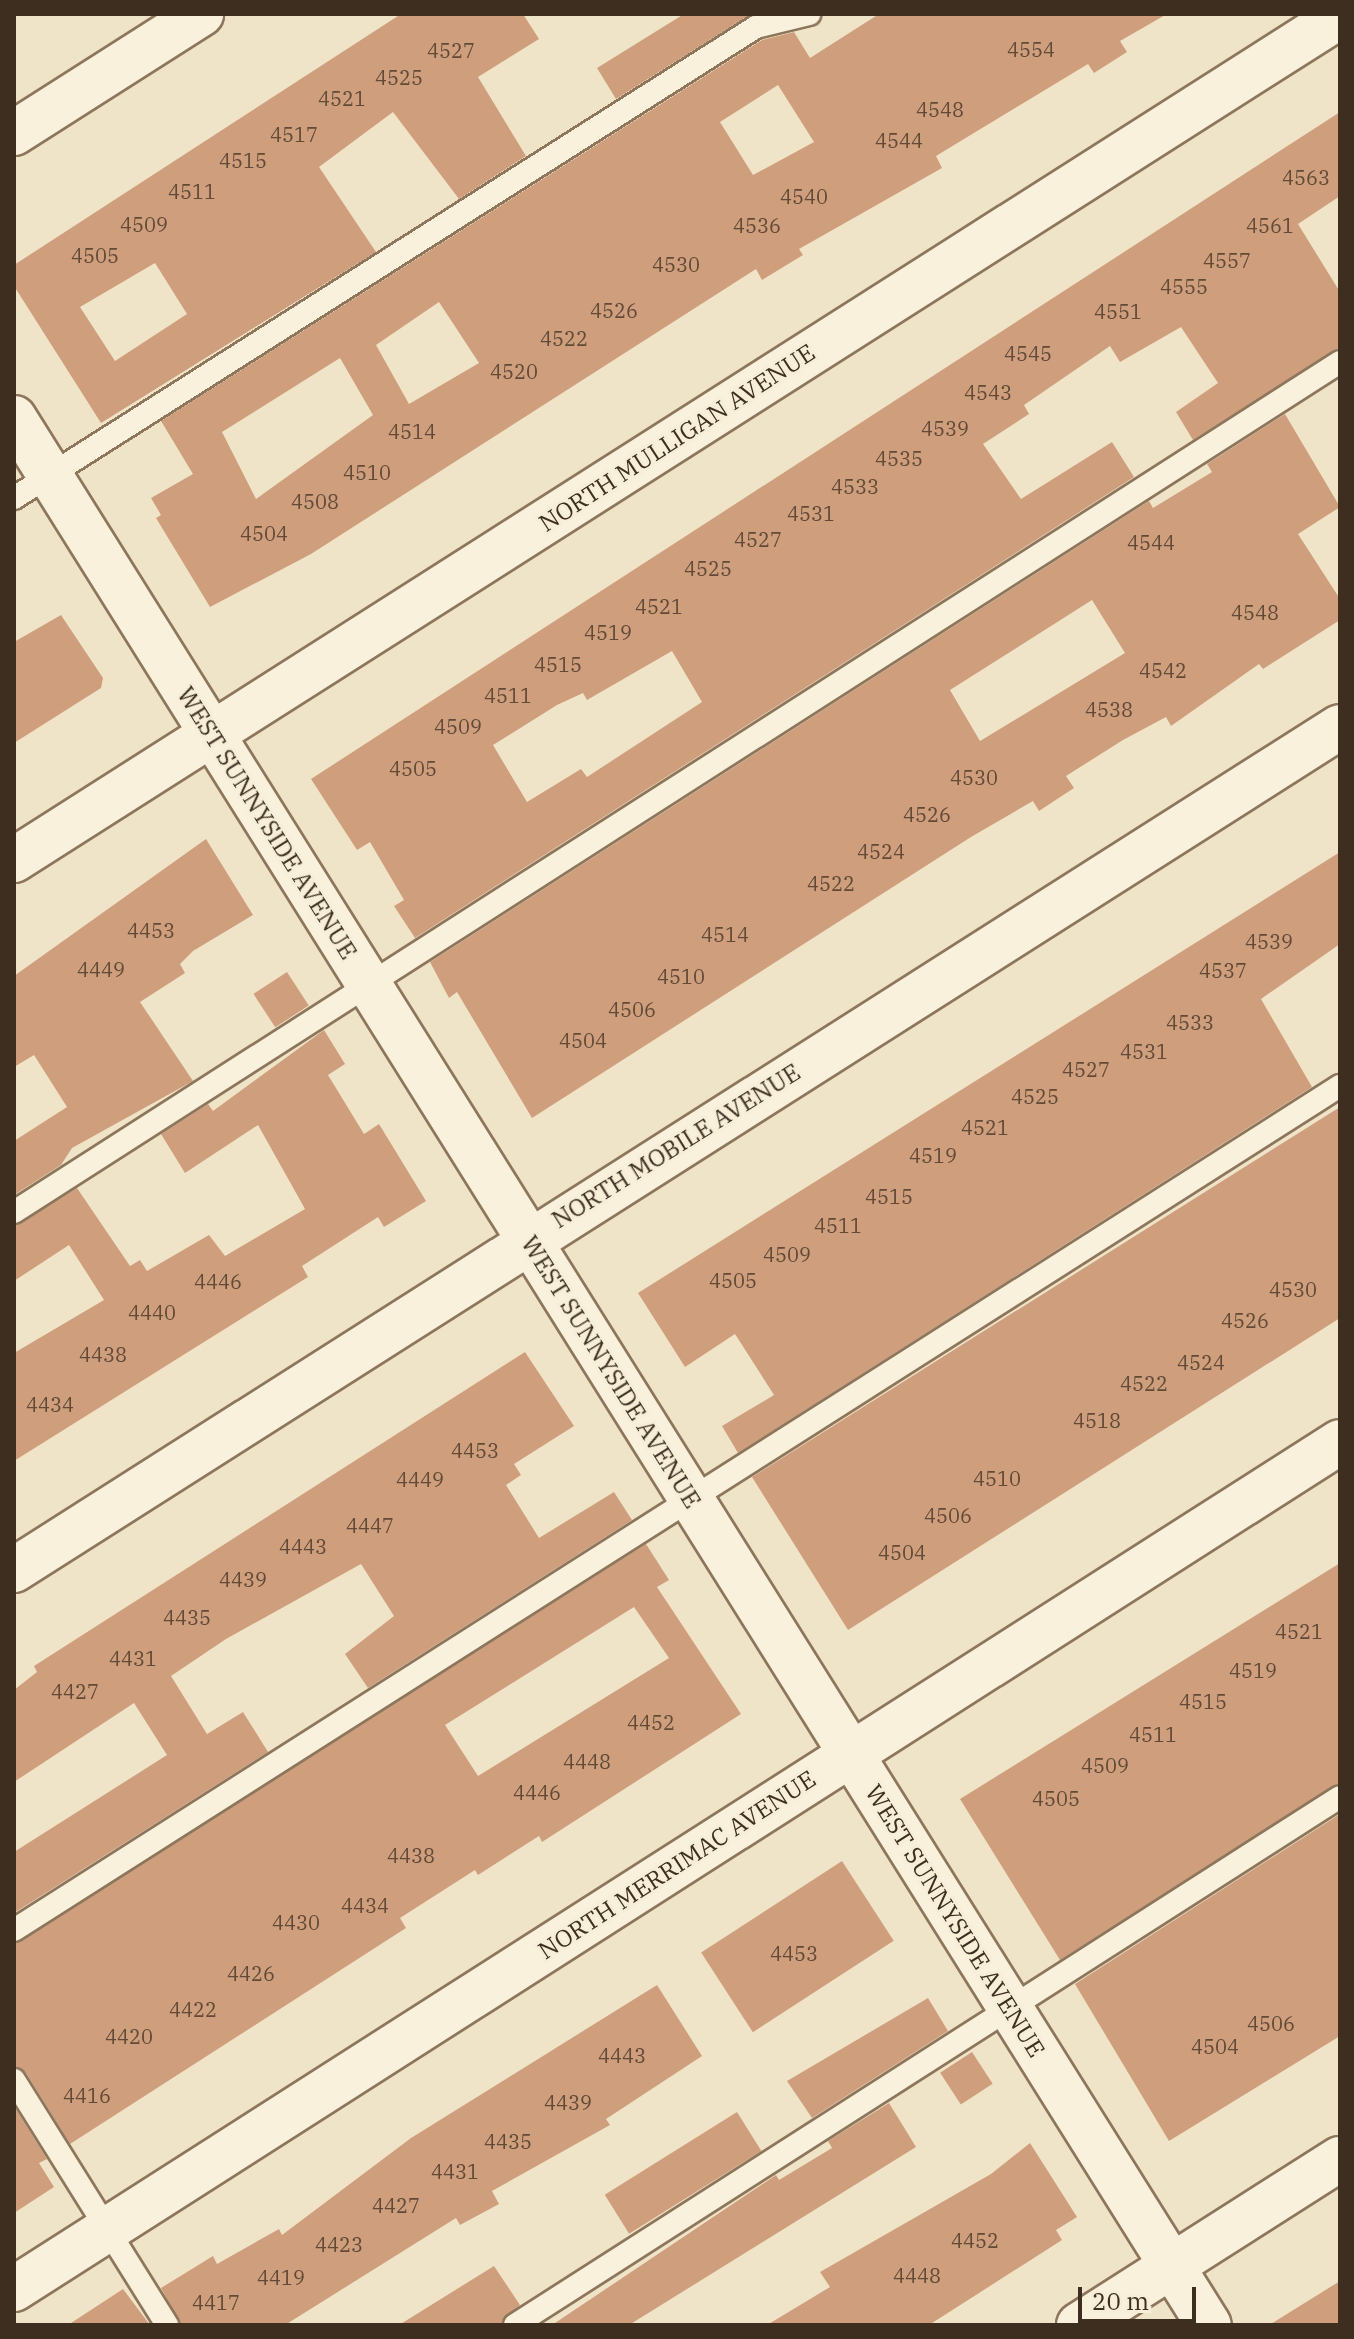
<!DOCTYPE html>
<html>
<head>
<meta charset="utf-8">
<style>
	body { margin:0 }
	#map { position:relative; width:1354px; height:2339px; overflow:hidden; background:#f0e4c8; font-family:"IBM Plex Serif",serif }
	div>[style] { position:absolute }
	.building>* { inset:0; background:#cf9f7d; transform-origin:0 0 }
	.roads { filter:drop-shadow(2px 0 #8d765c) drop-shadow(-2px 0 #8d765c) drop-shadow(0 2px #8d765c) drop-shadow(0 -2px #8d765c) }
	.lane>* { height:22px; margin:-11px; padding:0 11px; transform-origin:11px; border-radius:11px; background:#faf1dc }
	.street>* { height:44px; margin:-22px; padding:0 22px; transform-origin:22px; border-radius:22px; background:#faf1dc }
	.secondary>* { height:44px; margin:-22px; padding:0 22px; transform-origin:22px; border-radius:22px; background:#faf1dc }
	span { translate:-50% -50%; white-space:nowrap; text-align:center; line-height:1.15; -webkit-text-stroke:6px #f7eed8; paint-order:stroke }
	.number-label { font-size:20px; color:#624a37 }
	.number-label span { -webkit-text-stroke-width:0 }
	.street-label { font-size:24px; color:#3d2e20 }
	.frame { position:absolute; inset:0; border:16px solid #3d2e20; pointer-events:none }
	.scale { position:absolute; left:1078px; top:2287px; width:118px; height:36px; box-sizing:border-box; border:4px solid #3d2e20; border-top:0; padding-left:10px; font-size:24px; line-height:28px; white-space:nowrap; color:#3d2e20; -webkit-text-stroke:6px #f7eed8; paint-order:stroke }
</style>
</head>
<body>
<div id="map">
	<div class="building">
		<div style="clip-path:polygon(evenodd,401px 14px,523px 14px,539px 39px,478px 77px,526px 156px,459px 199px,393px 112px,319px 167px,376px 252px,101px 423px,14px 286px,14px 265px,401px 14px,155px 263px,187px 314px,115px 361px,80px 307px,155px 263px)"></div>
		<div style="clip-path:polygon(684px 14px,751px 14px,616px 99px,597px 68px)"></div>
		<div style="clip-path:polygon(evenodd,879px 14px,1167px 14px,1120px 41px,1127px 52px,1094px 73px,1088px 64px,936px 156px,942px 168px,799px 249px,803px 255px,762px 280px,756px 269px,311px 554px,210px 607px,156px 518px,161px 515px,151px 498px,193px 474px,161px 421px,762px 40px,794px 32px,810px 58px,879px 14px,778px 85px,814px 142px,753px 175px,720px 122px,778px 85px,879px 14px,439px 302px,479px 363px,409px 404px,376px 345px,439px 302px,879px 14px,340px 358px,373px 415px,256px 499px,222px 432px,340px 358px)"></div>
		<div style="clip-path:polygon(evenodd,1340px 112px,1340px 196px,1298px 224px,1340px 292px,1340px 347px,1193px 440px,1176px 412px,1218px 383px,1181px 327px,1120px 362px,1110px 346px,1024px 405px,1029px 414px,983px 444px,1021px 499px,1112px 442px,1134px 477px,415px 938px,394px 906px,404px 900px,370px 842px,357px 850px,311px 779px,1340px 112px,672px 651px,702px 702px,587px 777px,581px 769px,527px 802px,493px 745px,557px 705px,583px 693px,587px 700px,672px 651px)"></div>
		<div style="clip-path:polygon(evenodd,1285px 414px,1340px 507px,1298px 534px,1340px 599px,1340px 620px,1263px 669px,1259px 664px,1171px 726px,1166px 717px,1123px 740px,1066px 776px,1074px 788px,1039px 811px,1033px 801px,971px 837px,532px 1118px,457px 992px,449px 998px,430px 962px,1149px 501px,1153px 508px,1212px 472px,1207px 464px,1285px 414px,1092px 600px,1125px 653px,980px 741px,950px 690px,1092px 600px)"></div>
		<div style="clip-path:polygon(61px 615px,103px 678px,101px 688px,14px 743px,14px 642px)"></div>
		<div style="clip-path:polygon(206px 839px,253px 915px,193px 951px,180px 964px,185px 973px,140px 1002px,193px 1081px,72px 1148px,61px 1165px,14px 1195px,14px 1141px,67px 1107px,34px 1055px,14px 1067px,14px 976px)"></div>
		<div style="clip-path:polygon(1340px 852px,1340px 944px,1261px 999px,1312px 1087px,738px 1453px,722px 1426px,774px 1395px,735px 1334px,685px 1367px,638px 1293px)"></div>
		<div style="left:287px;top:972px;width:40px;height:40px;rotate:57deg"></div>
		<div style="clip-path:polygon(324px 1030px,345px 1064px,328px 1075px,364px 1134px,379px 1124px,426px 1201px,384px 1227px,378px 1217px,302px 1266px,308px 1277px,14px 1461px,14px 1353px,104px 1300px,69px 1245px,14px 1281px,14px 1226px,77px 1188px,130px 1266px,140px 1260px,147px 1271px,209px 1235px,225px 1256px,305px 1209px,258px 1125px,185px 1173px,161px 1134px,208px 1104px,213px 1111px)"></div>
		<div style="clip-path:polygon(1340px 1107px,1340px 1318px,848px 1630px,752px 1477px)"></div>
		<div style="clip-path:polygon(525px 1352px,574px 1426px,514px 1464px,521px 1475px,506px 1485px,539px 1538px,614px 1492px,632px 1520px,368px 1688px,345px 1654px,394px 1616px,361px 1564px,226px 1639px,171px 1676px,207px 1734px,243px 1712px,268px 1752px,14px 1913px,14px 1852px,167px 1755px,134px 1703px,14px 1782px,14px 1690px,37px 1672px,34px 1666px)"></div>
		<div style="clip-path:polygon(evenodd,646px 1544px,669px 1580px,657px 1587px,741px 1714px,542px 1842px,539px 1836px,478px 1875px,475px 1870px,400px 1918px,406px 1928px,70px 2144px,26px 2073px,14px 2066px,14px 1944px,646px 1544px,634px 1607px,669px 1658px,478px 1776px,445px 1725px,634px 1607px)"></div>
		<div style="clip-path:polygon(1340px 1563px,1340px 1783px,1060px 1960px,960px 1799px)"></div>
		<div style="clip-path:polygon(1340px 1814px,1340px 2036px,1169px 2141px,1075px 1984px)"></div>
		<div style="left:842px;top:1861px;width:95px;height:168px;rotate:57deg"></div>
		<div style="clip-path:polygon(657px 1985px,702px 2056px,606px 2119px,610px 2125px,492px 2191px,499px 2204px,460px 2225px,456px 2218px,285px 2325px,181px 2325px,161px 2288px,213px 2256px,217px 2264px,279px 2229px,282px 2235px,411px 2138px)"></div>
		<div style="clip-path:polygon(928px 1998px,948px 2031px,812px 2118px,787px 2081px)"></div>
		<div style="left:972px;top:2052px;width:38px;height:38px;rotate:57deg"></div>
		<div style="clip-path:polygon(889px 2103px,916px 2147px,629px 2325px,552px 2325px,776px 2175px,779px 2180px,832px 2148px,828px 2141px)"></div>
		<div style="clip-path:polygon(14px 2106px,47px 2159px,39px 2163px,54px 2187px,14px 2213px)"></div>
		<div style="left:737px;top:2112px;width:46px;height:156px;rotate:58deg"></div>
		<div style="clip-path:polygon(1030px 2143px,1077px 2217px,1056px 2230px,1062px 2240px,929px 2325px,767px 2325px,830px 2287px,820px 2272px,991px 2174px)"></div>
		<div style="clip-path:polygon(494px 2266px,520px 2305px,501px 2325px,399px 2325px)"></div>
		<div style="clip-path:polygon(1340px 2281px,1340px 2325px,1269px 2325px)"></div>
		<div style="clip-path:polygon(123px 2289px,150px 2325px,68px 2325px)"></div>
	</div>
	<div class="roads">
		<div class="lane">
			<div style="left:14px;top:498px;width:879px;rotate:-32.41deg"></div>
			<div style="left:756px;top:27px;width:55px;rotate:-13.8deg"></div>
			<div style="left:14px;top:1212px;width:1575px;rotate:-32.66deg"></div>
			<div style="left:14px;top:1930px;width:1572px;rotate:-32.48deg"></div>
			<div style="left:14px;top:2080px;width:289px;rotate:58deg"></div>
			<div style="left:515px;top:2325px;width:979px;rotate:-32.62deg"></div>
		</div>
		<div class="street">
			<div style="left:14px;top:418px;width:2250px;rotate:57.93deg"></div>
			<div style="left:14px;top:860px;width:1572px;rotate:-32.48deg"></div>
			<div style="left:14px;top:1570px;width:1571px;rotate:-32.45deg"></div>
			<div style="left:14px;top:2289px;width:1573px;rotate:-32.57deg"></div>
			<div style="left:1079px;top:2325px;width:309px;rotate:-32.5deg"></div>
		</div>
		<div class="secondary">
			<div style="left:14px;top:133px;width:222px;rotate:-32.5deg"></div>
		</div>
	</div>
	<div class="number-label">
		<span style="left:1031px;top:49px">4554</span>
		<span style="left:451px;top:50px">4527</span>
		<span style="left:399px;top:77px">4525</span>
		<span style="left:342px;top:98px">4521</span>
		<span style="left:940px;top:109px">4548</span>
		<span style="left:294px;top:134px">4517</span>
		<span style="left:899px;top:140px">4544</span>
		<span style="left:243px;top:160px">4515</span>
		<span style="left:1306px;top:177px">4563</span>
		<span style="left:192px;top:191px">4511</span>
		<span style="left:804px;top:196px">4540</span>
		<span style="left:144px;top:224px">4509</span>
		<span style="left:757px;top:225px">4536</span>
		<span style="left:1270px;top:225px">4561</span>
		<span style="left:95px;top:255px">4505</span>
		<span style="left:1227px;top:260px">4557</span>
		<span style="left:676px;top:264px">4530</span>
		<span style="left:1184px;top:286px">4555</span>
		<span style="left:614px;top:310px">4526</span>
		<span style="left:1118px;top:311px">4551</span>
		<span style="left:564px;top:338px">4522</span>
		<span style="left:1028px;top:353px">4545</span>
		<span style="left:514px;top:371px">4520</span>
		<span style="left:988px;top:392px">4543</span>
		<span style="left:945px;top:428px">4539</span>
		<span style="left:412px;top:431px">4514</span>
		<span style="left:899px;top:458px">4535</span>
		<span style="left:367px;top:472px">4510</span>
		<span style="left:855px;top:486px">4533</span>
		<span style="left:315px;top:501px">4508</span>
		<span style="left:811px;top:513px">4531</span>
		<span style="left:264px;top:533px">4504</span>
		<span style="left:758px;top:539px">4527</span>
		<span style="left:1151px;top:542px">4544</span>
		<span style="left:708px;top:568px">4525</span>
		<span style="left:659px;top:606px">4521</span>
		<span style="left:1255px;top:612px">4548</span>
		<span style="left:608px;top:632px">4519</span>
		<span style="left:558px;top:664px">4515</span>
		<span style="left:1163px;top:670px">4542</span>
		<span style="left:508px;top:695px">4511</span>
		<span style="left:1109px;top:709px">4538</span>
		<span style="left:458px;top:726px">4509</span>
		<span style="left:413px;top:768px">4505</span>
		<span style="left:974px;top:777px">4530</span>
		<span style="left:927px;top:814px">4526</span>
		<span style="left:881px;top:851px">4524</span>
		<span style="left:831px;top:883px">4522</span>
		<span style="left:151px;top:930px">4453</span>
		<span style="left:725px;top:934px">4514</span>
		<span style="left:1269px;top:941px">4539</span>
		<span style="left:101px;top:969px">4449</span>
		<span style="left:1223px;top:970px">4537</span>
		<span style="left:681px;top:976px">4510</span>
		<span style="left:632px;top:1009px">4506</span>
		<span style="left:1190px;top:1022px">4533</span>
		<span style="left:583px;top:1040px">4504</span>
		<span style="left:1144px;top:1051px">4531</span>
		<span style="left:1086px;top:1069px">4527</span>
		<span style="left:1035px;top:1096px">4525</span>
		<span style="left:985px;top:1127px">4521</span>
		<span style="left:933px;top:1155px">4519</span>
		<span style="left:889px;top:1196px">4515</span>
		<span style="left:838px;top:1225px">4511</span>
		<span style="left:787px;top:1254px">4509</span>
		<span style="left:733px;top:1280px">4505</span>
		<span style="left:218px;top:1281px">4446</span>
		<span style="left:1293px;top:1289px">4530</span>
		<span style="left:152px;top:1312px">4440</span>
		<span style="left:1245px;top:1320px">4526</span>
		<span style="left:103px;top:1354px">4438</span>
		<span style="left:1201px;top:1362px">4524</span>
		<span style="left:1144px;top:1383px">4522</span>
		<span style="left:50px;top:1404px">4434</span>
		<span style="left:1097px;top:1420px">4518</span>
		<span style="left:475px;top:1450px">4453</span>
		<span style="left:997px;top:1478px">4510</span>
		<span style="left:420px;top:1479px">4449</span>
		<span style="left:948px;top:1515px">4506</span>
		<span style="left:370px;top:1525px">4447</span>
		<span style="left:303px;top:1546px">4443</span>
		<span style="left:902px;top:1552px">4504</span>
		<span style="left:243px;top:1579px">4439</span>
		<span style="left:187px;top:1617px">4435</span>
		<span style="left:1299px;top:1631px">4521</span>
		<span style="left:133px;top:1658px">4431</span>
		<span style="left:1253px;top:1670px">4519</span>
		<span style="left:75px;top:1691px">4427</span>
		<span style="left:1203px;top:1701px">4515</span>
		<span style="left:651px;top:1722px">4452</span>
		<span style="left:1153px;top:1734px">4511</span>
		<span style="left:587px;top:1761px">4448</span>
		<span style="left:1105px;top:1765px">4509</span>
		<span style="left:537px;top:1792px">4446</span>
		<span style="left:1056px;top:1798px">4505</span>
		<span style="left:411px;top:1855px">4438</span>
		<span style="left:365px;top:1905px">4434</span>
		<span style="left:296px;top:1922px">4430</span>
		<span style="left:794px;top:1953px">4453</span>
		<span style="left:251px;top:1973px">4426</span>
		<span style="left:193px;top:2009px">4422</span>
		<span style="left:1271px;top:2023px">4506</span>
		<span style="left:129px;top:2036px">4420</span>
		<span style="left:1215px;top:2046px">4504</span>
		<span style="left:622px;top:2055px">4443</span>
		<span style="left:87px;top:2095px">4416</span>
		<span style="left:568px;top:2102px">4439</span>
		<span style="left:508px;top:2141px">4435</span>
		<span style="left:455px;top:2171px">4431</span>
		<span style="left:396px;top:2205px">4427</span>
		<span style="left:975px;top:2240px">4452</span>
		<span style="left:339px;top:2244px">4423</span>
		<span style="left:917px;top:2275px">4448</span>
		<span style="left:281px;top:2277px">4419</span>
		<span style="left:216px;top:2302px">4417</span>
	</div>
	<div class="street-label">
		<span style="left:677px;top:438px;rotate:-33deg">NORTH MULLIGAN AVENUE</span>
		<span style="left:267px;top:823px;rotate:58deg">WEST SUNNYSIDE AVENUE</span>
		<span style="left:676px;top:1146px;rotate:-32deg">NORTH MOBILE AVENUE</span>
		<span style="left:611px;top:1372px;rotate:58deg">WEST SUNNYSIDE AVENUE</span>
		<span style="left:677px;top:1865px;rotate:-33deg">NORTH MERRIMAC AVENUE</span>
		<span style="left:955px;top:1921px;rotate:58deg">WEST SUNNYSIDE AVENUE</span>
	</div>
	<div class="frame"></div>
	<div class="scale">20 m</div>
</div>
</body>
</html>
